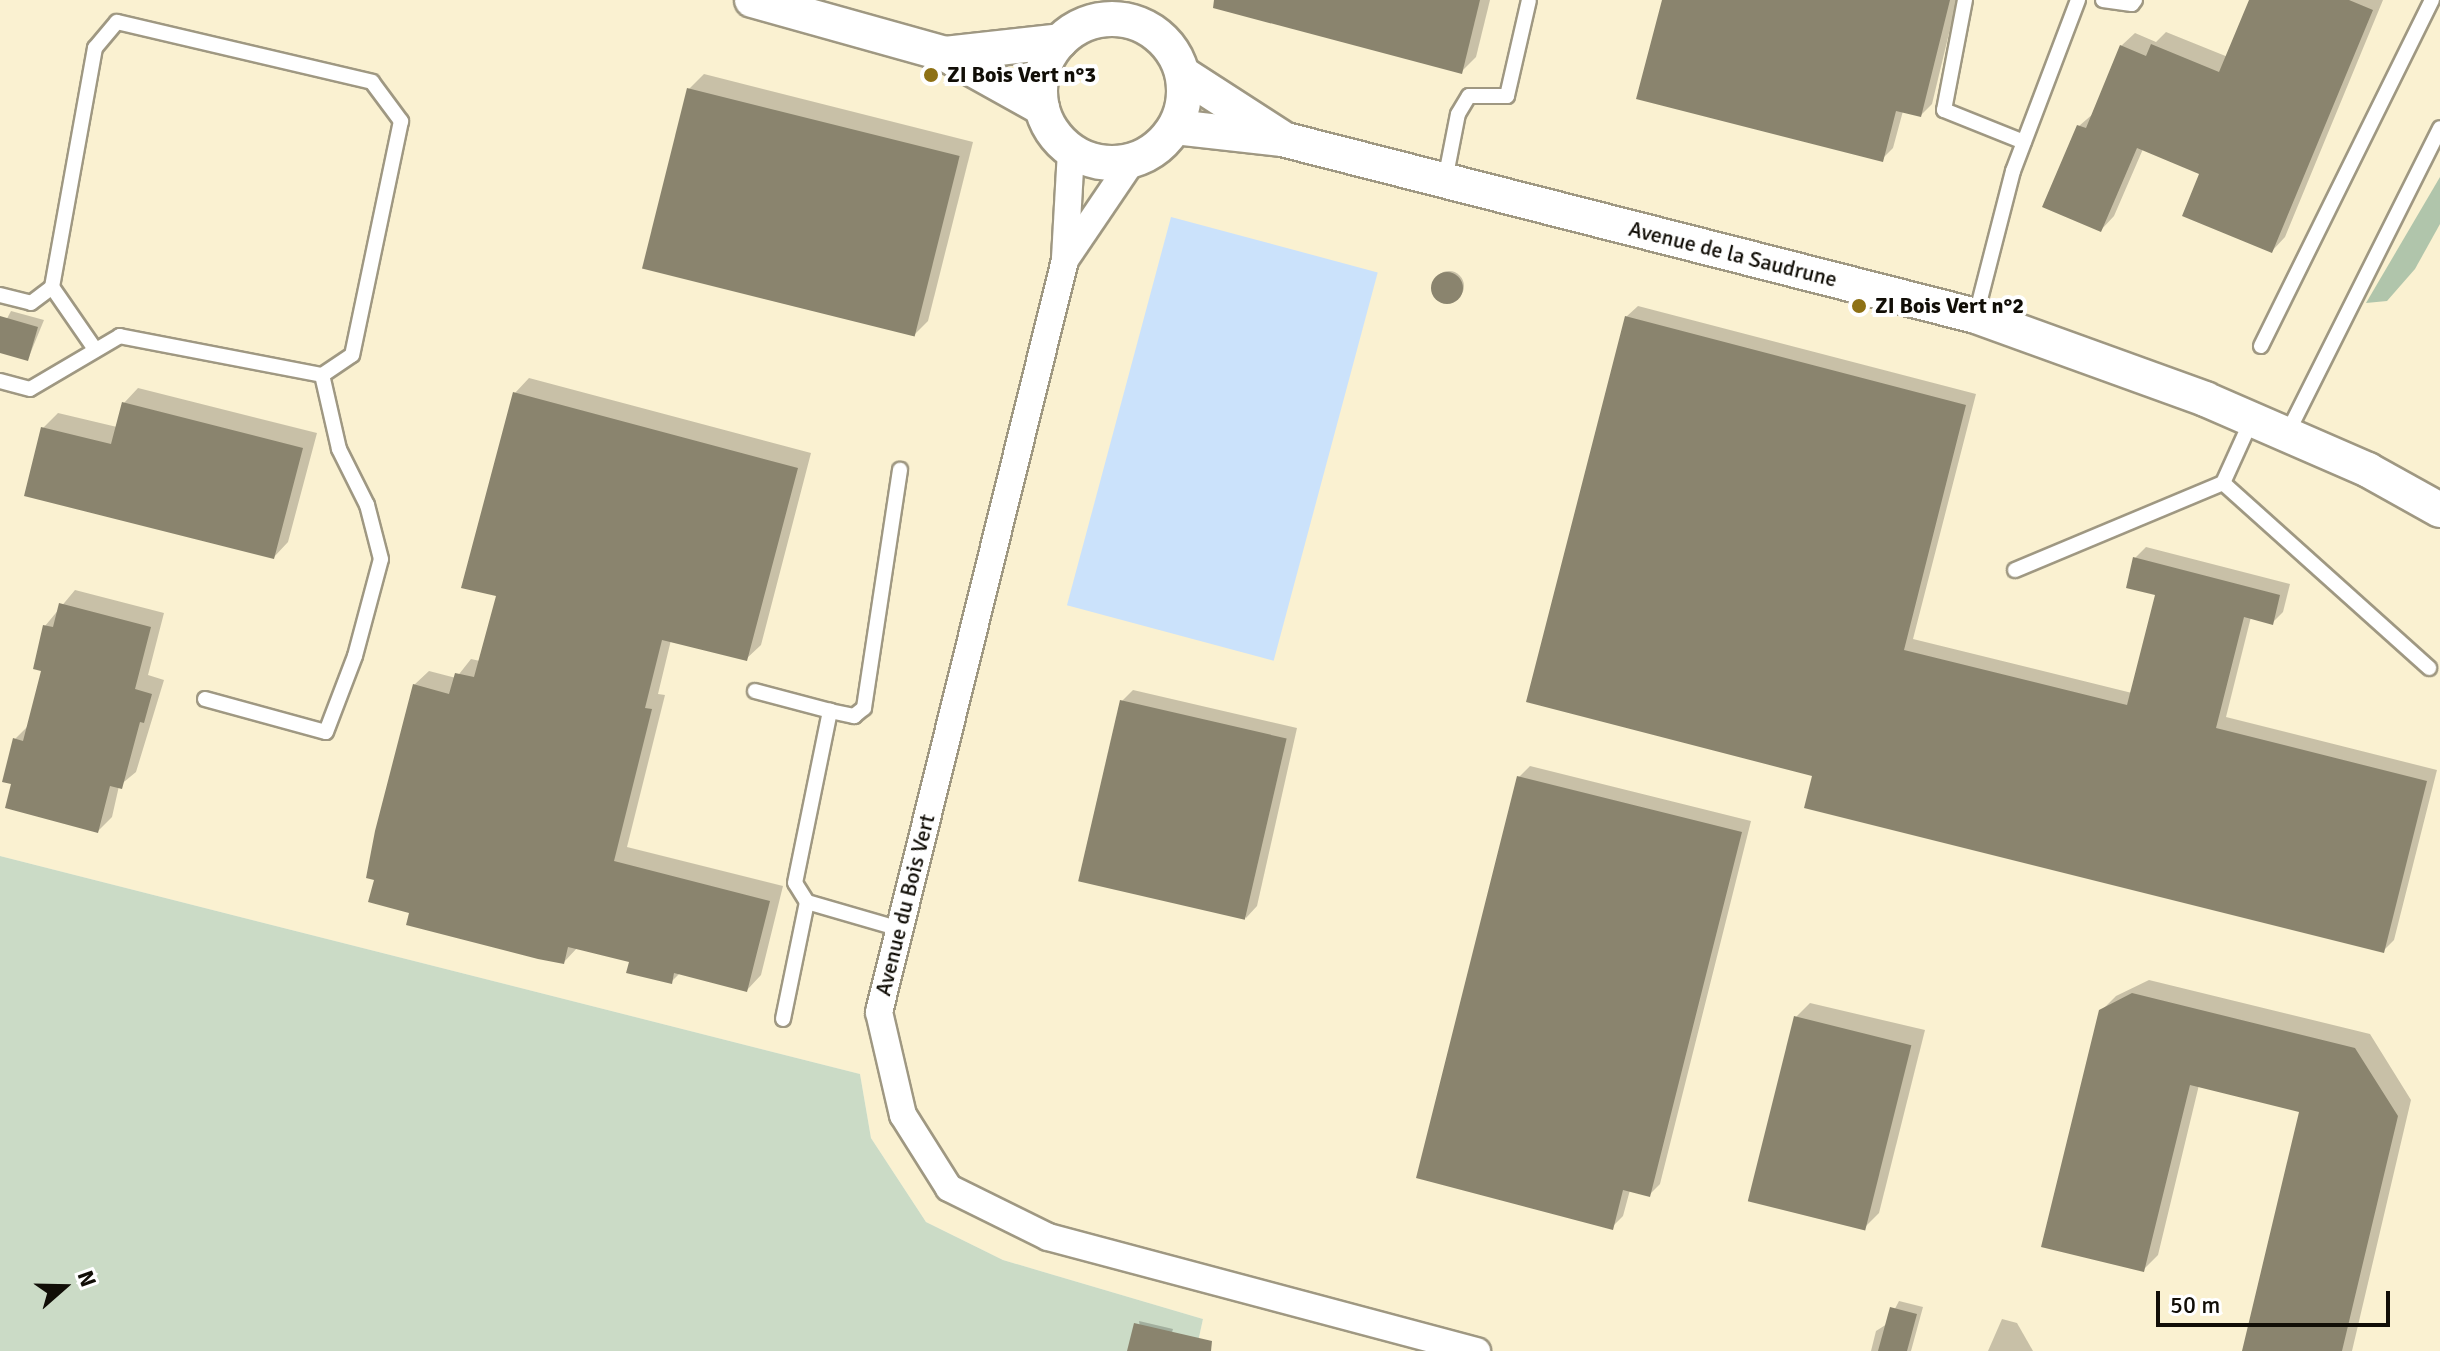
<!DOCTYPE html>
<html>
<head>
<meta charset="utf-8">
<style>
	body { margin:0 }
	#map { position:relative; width:2440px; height:1351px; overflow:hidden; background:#fef9e5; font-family:Signika,sans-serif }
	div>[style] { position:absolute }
	.built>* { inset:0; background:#faf1d1 }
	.green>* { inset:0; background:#cbdbc6 }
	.forest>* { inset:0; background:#b0c5ab }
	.water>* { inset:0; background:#cbe2fb; transform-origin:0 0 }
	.shadow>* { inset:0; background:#0003 }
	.round { border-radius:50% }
	.building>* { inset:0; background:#8a846e; transform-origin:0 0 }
	.roads { filter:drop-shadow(2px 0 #9f9882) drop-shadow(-2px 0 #9f9882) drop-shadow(0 2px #9f9882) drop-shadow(0 -2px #9f9882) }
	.service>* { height:14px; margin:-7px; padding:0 7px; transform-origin:7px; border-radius:7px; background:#fff }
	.minor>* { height:26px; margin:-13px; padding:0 13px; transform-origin:13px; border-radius:13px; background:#fff }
	.tertiary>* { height:34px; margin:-17px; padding:0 17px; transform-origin:17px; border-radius:17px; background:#fff }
	.tertiary>.ring { margin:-17px; padding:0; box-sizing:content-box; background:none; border:34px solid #fff; border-radius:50% }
	.dots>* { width:22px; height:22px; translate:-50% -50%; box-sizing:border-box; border:4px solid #fff; border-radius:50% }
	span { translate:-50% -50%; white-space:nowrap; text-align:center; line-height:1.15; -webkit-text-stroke:8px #fff; paint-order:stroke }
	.poi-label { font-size:22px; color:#110e07; font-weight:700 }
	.left { translate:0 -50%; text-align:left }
	.street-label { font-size:22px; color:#110e07 }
	.north { position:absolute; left:24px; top:1247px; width:80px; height:80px; -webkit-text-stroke:6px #fff; paint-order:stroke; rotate:70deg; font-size:22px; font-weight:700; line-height:32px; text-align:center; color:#110e07 }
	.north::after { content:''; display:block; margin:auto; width:28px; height:36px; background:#110e07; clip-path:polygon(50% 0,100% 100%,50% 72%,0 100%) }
	.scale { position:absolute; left:2156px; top:1291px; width:234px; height:36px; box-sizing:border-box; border:4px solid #110e07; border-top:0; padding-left:10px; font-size:24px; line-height:28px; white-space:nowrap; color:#110e07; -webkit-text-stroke:6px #fff; paint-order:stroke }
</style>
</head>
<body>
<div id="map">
	<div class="built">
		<div style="clip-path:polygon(0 0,2440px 0,2440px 1351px,1196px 1351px,1203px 1319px,1003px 1260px,926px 1222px,871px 1138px,860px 1074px,0 856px)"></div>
	</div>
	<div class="green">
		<div style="clip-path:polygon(0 856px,860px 1074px,871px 1138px,926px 1222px,1003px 1260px,1203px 1319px,1196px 1351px,0 1351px)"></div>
	</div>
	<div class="forest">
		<div style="clip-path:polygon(2440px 177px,2440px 224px,2415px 269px,2387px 301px,2366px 303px)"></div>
	</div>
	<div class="water">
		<div style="left:1171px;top:217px;width:214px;height:402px;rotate:15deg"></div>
	</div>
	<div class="shadow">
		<div style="clip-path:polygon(1248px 0,1490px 0,1476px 57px,1461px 72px)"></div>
		<div style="clip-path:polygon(1664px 0,1957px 0,1932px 104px,1921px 115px,1903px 111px,1893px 148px,1882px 159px)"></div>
		<div style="clip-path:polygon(2251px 0,2383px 0,2285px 237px,2272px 251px,2201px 173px,2143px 149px,2114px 216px,2101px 230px,2079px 126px,2094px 113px,2121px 46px,2135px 33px,2156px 42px,2166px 32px,2228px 57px)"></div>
		<div style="clip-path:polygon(704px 74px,973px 142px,928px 321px,913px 336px,689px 89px)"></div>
		<div class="round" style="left:1434px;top:271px;width:30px;height:30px"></div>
		<div style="clip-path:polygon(1638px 306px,1976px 394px,1913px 639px,2132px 693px,2157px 593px,2135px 558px,2146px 547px,2290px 584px,2283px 612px,2272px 623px,2251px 617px,2226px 717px,2437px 770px,2394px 940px,2383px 951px,1814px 775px,1626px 317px)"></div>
		<div style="clip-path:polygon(11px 311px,44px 320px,28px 359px,0 350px,0 332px)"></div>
		<div style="clip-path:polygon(529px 378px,811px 453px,761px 645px,746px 659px,671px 640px,658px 694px,665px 695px,627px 847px,783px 886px,761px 975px,747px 990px,680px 973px,671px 982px,631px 960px,578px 947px,564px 962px,412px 912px,414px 685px,429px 671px,456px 678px,471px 659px,480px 661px,498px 595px,515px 393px)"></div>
		<div style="clip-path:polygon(138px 388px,317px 433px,288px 542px,274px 557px,43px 428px,58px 413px,117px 427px,124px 403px)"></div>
		<div style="clip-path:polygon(75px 590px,164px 613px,148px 675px,164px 680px,136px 772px,119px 786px,112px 817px,98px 831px,14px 783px,15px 739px,29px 725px,44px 670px,45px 626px)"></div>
		<div style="clip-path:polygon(1133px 690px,1297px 728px,1257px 906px,1246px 918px,1122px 701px)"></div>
		<div style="clip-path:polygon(1530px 766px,1751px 821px,1660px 1184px,1649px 1195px,1630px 1190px,1623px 1216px,1612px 1227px,1519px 777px)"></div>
		<div style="clip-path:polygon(2149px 980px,2370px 1034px,2411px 1100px,2352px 1351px,2244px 1351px,2301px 1110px,2199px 1085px,2158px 1255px,2143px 1270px,2101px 1011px,2116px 996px)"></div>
		<div style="clip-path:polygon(1810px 1003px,1925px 1030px,1879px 1213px,1864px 1228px,1796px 1017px)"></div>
		<div style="clip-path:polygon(1899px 1301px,1923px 1307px,1911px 1351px,1871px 1351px,1876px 1331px,1887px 1324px)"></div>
		<div style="clip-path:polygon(2002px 1319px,2017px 1323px,2033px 1351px,1988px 1351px)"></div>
		<div style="clip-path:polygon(1139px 1321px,1173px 1329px,1166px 1351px,1144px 1351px)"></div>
	</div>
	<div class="building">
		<div style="clip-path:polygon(1214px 0,1480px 0,1462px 74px,1213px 8px)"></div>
		<div style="clip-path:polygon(1662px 0,1950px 0,1921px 117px,1896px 111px,1883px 162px,1636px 99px)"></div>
		<div style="clip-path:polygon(2249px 0,2349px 0,2373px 10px,2272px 253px,2182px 216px,2199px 174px,2137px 148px,2101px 232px,2042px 207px,2077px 125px,2086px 128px,2120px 45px,2146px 56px,2151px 44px,2219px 72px)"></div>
		<div style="left:687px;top:88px;width:281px;height:186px;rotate:14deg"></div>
		<div class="round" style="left:1431px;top:272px;width:32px;height:32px"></div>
		<div style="clip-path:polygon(0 316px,38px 327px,28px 361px,0 353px)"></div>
		<div style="clip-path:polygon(1625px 316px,1966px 405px,1904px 650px,2127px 705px,2155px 595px,2126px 588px,2133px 557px,2280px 595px,2273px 625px,2244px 617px,2216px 728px,2427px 781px,2384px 953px,1804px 808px,1812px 776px,1526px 702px)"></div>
		<div style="clip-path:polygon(513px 392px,798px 468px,747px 661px,662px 640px,645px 708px,652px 709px,614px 861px,770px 901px,747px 992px,674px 973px,672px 984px,626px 973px,629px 962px,568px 947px,564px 964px,538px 959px,406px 925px,409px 913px,368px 902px,374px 880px,366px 878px,375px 831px,413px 684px,449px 694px,455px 673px,474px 677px,496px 596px,461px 588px)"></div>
		<div style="clip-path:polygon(122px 402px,303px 448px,274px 559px,24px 496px,41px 427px,111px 444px)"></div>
		<div style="clip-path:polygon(59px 603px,151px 627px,135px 689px,152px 694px,144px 723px,140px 722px,122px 789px,110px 786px,98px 833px,5px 808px,11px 784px,2px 782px,13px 738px,23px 741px,41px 671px,33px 669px,43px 625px,53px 627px)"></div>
		<div style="left:1120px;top:700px;width:171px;height:186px;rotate:13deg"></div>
		<div style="clip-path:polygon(1517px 776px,1742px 832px,1650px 1197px,1623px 1190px,1613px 1230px,1416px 1178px)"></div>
		<div style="clip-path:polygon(2132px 993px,2355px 1048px,2398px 1116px,2342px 1351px,2242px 1351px,2299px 1112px,2190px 1085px,2144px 1272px,2041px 1247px,2099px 1010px)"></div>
		<div style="left:1794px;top:1016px;width:121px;height:191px;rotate:14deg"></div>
		<div style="clip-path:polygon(1890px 1307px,1917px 1314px,1907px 1351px,1878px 1351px)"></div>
		<div style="clip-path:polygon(1134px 1323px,1212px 1341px,1211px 1351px,1127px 1351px)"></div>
	</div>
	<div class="roads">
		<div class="service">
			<div style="left:1965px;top:0;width:112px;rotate:100.8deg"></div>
			<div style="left:1944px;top:110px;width:86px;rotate:21.8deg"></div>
			<div style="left:2103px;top:0;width:29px;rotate:8deg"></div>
			<div style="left:2132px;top:4px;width:5px;rotate:-53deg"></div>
			<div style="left:1445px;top:180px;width:67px;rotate:-78.9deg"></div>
			<div style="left:1458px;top:114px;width:21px;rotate:-59deg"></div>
			<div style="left:1469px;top:96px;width:38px"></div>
			<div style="left:1507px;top:96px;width:98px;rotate:-77.1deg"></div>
			<div style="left:52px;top:287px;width:75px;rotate:55.3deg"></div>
			<div style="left:0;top:295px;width:32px;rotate:14deg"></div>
			<div style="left:31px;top:303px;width:26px;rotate:-37deg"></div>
			<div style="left:52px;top:287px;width:243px;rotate:-79.8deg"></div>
			<div style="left:95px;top:48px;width:34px;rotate:-50deg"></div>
			<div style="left:117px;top:22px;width:262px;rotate:13.2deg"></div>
			<div style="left:372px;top:82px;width:49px;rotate:53.4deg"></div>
			<div style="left:401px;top:121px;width:239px;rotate:101.8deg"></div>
			<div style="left:352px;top:355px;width:36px;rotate:146deg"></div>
			<div style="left:322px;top:375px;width:206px;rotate:-169.1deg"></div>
			<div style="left:120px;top:336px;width:104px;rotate:149.5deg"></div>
			<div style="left:30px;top:389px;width:31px;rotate:-165deg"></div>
			<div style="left:1976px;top:315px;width:149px;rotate:-75.6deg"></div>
			<div style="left:2013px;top:171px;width:183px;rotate:-69.2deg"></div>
			<div style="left:2261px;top:346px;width:386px;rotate:-63.7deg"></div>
			<div style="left:2252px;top:419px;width:70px;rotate:114.4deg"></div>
			<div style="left:2223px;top:483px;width:277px;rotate:41.9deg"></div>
			<div style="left:2287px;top:434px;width:342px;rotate:-63.4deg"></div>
			<div style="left:2015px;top:570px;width:225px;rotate:-22.7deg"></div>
			<div style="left:755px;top:691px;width:78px;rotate:14.9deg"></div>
			<div style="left:205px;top:699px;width:125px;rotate:15.3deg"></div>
			<div style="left:326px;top:732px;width:81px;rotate:-69.1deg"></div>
			<div style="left:355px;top:656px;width:100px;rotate:-75deg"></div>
			<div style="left:381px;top:559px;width:56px;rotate:-104.5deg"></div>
			<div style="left:367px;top:505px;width:63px;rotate:-116.6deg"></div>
			<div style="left:339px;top:449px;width:76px;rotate:-102.9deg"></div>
			<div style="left:807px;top:902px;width:22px;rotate:-122deg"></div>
			<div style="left:795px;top:883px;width:176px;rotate:-78.5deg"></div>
			<div style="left:830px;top:711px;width:25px;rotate:12deg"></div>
			<div style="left:854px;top:716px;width:13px;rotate:-39deg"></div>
			<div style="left:864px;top:708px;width:241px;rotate:-81.4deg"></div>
			<div style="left:783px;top:1019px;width:119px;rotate:-78.4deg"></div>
			<div style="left:807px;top:902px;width:97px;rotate:16.2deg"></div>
		</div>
		<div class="minor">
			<div style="left:1071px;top:151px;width:109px;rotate:93.2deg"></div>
			<div style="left:1065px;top:260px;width:775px;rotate:103.89deg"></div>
			<div style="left:879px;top:1012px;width:106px;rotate:76.9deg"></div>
			<div style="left:903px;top:1115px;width:86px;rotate:57.8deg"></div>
			<div style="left:949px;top:1188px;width:110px;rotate:26.3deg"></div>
			<div style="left:1048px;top:1237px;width:444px;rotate:14.9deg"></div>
			<div style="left:1067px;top:257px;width:116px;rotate:-55.9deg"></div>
		</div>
		<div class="tertiary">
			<div style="left:752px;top:0;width:200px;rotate:15.6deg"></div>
			<div style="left:945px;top:54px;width:111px;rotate:29.1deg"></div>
			<div class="ring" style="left:1040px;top:19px;width:110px;height:110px"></div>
			<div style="left:945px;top:54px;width:116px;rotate:-6.4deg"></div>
			<div style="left:1183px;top:74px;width:118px;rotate:32.9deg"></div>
			<div style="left:1175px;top:127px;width:108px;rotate:6.4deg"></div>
			<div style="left:1282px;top:139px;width:716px;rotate:14.31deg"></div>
			<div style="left:1976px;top:316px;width:244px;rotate:19.9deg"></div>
			<div style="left:2205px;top:399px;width:178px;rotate:23.5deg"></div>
			<div style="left:2368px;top:470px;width:82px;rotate:29.1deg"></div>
		</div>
	</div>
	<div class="dots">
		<div style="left:931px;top:75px;background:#8e7115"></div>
		<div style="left:1859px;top:306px;background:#8e7115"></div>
	</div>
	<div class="poi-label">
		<span class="left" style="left:947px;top:75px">ZI Bois Vert n°3</span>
		<span class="left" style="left:1875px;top:306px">ZI Bois Vert n°2</span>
	</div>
	<div class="street-label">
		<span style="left:1733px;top:254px;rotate:14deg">Avenue de la Saudrune</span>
		<span style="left:905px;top:905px;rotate:-76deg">Avenue du Bois Vert</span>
	</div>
	<div class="north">N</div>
	<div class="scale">50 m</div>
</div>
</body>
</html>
